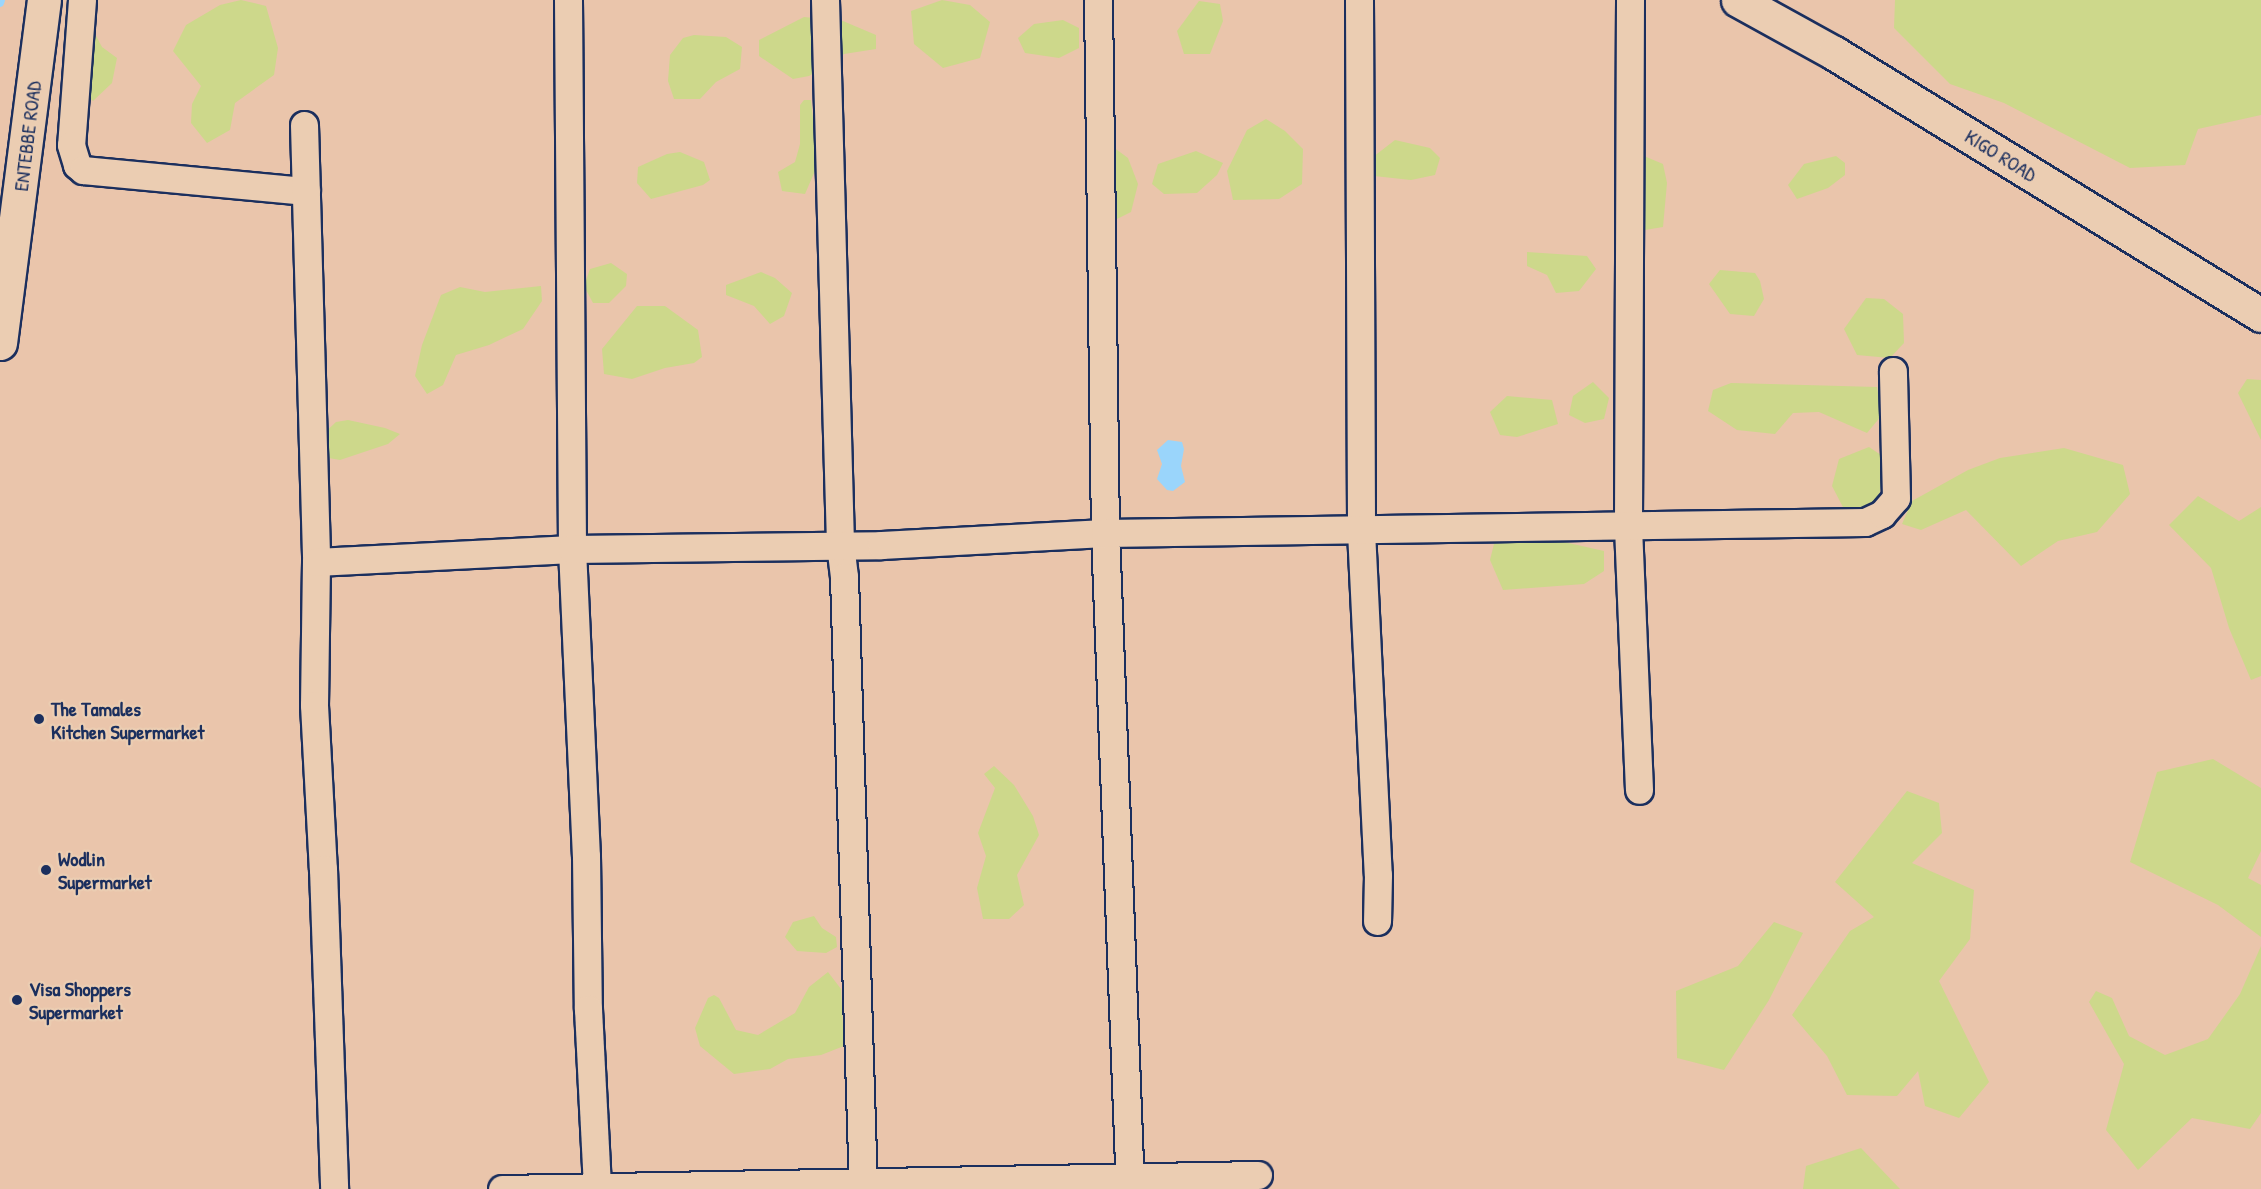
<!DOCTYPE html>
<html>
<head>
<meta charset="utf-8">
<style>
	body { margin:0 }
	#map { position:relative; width:2261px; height:1189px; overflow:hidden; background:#eac5ab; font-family:"Patrick Hand",sans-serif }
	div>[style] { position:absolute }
	.green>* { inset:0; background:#cdd88b }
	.water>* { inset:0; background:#9ad5fb }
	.stream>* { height:8px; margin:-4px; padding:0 4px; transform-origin:4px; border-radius:4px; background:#9ad5fb }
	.roads { filter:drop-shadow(2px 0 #1b2f5e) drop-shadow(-2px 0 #1b2f5e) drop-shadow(0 2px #1b2f5e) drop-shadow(0 -2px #1b2f5e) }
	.street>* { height:27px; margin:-13.5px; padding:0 13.5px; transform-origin:13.5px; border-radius:13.5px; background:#ebcdb2 }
	.secondary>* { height:33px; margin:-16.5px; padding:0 16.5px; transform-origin:16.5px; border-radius:16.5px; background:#ebcdb2 }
	.primary>* { height:33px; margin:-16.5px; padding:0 16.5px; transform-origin:16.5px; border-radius:16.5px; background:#ebcdb2 }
	.dots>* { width:16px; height:16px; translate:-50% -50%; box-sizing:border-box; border:3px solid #ebcdb2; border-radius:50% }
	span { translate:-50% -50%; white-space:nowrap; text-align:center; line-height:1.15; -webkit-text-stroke:4.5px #ebcdb2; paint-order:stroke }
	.street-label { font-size:20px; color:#1b2f5e }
	.poi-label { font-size:20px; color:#1b2f5e; font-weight:700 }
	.left { translate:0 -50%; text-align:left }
</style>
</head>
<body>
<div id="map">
	<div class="green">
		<div style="clip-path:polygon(241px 0,266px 6px,278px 48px,274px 75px,235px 103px,230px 130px,207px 143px,191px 123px,192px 104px,201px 86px,173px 51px,186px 25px,220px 5px)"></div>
		<div style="clip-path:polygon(942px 0,970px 5px,990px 22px,980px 58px,943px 68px,914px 44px,911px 11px)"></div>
		<div style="clip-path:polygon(1895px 0,2261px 0,2261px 115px,2198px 129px,2185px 165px,2130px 168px,2004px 103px,1950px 84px,1894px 28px)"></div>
		<div style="clip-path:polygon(1199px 1px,1220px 4px,1223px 21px,1210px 54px,1184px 54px,1177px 31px)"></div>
		<div style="clip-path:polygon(804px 17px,843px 21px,876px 35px,876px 49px,844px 54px,809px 76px,793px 79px,759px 56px,759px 40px)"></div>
		<div style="clip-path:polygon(1063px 20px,1079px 28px,1079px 48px,1059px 58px,1025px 53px,1018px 38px,1034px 24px)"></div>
		<div style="clip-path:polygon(86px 30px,94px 32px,102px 47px,117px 58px,112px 83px,93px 101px,66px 77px,64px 48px)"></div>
		<div style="clip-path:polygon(694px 35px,726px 37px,742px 47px,740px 69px,716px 82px,700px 99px,674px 99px,668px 81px,670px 55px,683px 38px)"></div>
		<div style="clip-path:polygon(804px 100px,811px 100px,818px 164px,805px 194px,782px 191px,778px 172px,795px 162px,800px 144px,800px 105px)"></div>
		<div style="clip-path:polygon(1266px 119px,1285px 131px,1303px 149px,1302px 184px,1279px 199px,1233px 200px,1227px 171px,1247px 130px)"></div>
		<div style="clip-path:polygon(1395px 140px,1430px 148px,1440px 158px,1435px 175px,1411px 180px,1374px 176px,1373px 157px)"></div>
		<div style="clip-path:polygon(1113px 147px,1128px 158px,1138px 184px,1131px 212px,1107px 224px)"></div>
		<div style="clip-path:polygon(1196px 151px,1223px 163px,1217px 175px,1197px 193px,1164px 194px,1152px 184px,1158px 164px)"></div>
		<div style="clip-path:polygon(680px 152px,704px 162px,710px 180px,703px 185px,651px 199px,637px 183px,638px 167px,667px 154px)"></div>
		<div style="clip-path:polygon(1644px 156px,1663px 164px,1667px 183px,1663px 227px,1645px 230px,1638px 175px)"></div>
		<div style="clip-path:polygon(1836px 156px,1845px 163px,1845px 175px,1828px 188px,1797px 199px,1788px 185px,1804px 164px)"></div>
		<div style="clip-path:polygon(1527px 252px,1587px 256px,1596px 269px,1579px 291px,1556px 293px,1547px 275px,1527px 266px)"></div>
		<div style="clip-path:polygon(611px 263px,627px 274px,626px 286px,609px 303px,593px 303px,584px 286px,590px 269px)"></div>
		<div style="clip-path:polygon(1720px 270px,1755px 273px,1760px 281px,1764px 299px,1754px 316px,1730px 314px,1709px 284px)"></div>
		<div style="clip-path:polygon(761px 272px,775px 278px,792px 293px,784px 316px,770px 324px,754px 306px,726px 295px,726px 285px)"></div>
		<div style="clip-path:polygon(541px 286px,542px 301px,523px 329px,489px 345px,456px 355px,443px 385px,427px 394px,415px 376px,422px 345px,441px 295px,460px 287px,485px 292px)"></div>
		<div style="clip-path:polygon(1866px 298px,1884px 299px,1903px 314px,1904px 343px,1890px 358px,1857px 355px,1844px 329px)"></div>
		<div style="clip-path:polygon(637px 306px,665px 306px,698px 330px,702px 357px,694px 363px,665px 368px,632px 379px,604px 374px,602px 349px)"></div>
		<div style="clip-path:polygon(2247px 379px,2261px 380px,2261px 440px,2238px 393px)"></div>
		<div style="clip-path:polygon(1593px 382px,1609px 398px,1604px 419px,1585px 423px,1569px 415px,1573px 396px)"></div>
		<div style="clip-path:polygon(1731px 383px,1877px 387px,1882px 415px,1867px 433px,1819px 412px,1793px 413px,1775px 434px,1737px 430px,1708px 411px,1713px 390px)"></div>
		<div style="clip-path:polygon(1507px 396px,1552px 400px,1558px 424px,1517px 437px,1500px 435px,1490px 412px)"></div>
		<div style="clip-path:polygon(348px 420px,385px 428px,400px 434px,388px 444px,340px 460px,323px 457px,318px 439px,336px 422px)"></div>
		<div style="clip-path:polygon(1869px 447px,1881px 455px,1884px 468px,1878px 503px,1845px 511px,1832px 486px,1839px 459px)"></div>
		<div style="clip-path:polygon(2064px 448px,2123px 465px,2130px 494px,2097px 532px,2058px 541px,2021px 566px,1966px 510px,1921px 530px,1902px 524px,1912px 501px,1968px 470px,2000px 458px)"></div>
		<div style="clip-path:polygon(2198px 496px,2239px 521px,2261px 507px,2261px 676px,2251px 680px,2229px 628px,2211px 568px,2169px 525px)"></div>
		<div style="clip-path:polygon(1496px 536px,1542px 537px,1604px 551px,1604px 571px,1584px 584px,1503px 590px,1490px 560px)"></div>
		<div style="clip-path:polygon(2213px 759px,2261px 788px,2261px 851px,2248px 878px,2261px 885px,2261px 937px,2218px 905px,2130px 862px,2157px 772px)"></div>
		<div style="clip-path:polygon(994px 766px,1014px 785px,1033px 816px,1039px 835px,1017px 875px,1024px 905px,1009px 919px,983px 919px,977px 888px,986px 856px,978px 833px,995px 788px,984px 774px)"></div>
		<div style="clip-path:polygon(1907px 791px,1939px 803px,1942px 833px,1912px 863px,1974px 890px,1970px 939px,1939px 981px,1989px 1082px,1959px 1118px,1925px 1106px,1918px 1071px,1897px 1096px,1847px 1095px,1827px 1056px,1792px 1015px,1850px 931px,1874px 917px,1835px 882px)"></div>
		<div style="clip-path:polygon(814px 916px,822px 928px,836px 937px,837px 947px,826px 953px,797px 951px,785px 937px,793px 922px)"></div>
		<div style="clip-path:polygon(1774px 922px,1803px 933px,1769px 1000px,1724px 1070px,1677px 1058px,1676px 991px,1738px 966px)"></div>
		<div style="clip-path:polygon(2261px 946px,2261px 1113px,2250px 1129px,2192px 1118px,2138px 1170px,2106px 1130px,2124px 1064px,2089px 1002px,2096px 991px,2112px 998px,2129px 1036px,2165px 1055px,2208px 1039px,2240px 994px)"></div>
		<div style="clip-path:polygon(828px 972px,841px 989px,844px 1046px,821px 1055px,788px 1059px,770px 1069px,734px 1074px,700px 1046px,695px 1028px,708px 998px,714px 995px,719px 998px,736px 1030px,758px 1035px,795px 1013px,809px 987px)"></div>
		<div style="clip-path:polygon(1861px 1148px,1900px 1189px,1803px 1189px,1806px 1166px)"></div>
	</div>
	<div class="water">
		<div style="clip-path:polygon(1168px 440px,1182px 442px,1184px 449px,1181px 466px,1185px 482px,1173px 491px,1167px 490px,1157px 479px,1162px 464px,1157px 450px)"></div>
	</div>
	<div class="stream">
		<div style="left:0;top:3px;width:3px;rotate:-72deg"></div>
	</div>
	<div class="roads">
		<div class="street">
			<div style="left:82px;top:0;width:145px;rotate:94.3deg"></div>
			<div style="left:71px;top:145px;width:21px;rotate:73deg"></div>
			<div style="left:77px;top:165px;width:8px;rotate:40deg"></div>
			<div style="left:83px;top:170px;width:224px;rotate:5.4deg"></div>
			<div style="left:568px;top:0;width:549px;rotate:89.58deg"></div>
			<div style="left:572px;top:549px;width:307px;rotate:87.4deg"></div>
			<div style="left:586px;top:856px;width:153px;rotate:89.3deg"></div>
			<div style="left:588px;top:1009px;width:180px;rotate:87.1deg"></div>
			<div style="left:825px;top:0;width:544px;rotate:88.42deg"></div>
			<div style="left:840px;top:544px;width:33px;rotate:83deg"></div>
			<div style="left:844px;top:577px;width:612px;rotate:88.22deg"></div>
			<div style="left:1098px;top:0;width:533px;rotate:89.25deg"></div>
			<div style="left:1105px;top:533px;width:656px;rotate:87.82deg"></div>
			<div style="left:1359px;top:0;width:531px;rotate:89.78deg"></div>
			<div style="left:1361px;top:531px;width:344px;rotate:87.2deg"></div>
			<div style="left:1378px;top:875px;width:46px;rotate:91.2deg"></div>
			<div style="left:1630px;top:0;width:527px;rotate:90.22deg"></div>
			<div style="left:1628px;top:527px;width:263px;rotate:87.6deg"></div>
			<div style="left:304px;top:125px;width:437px;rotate:88.4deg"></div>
			<div style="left:316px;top:562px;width:143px;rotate:90.8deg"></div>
			<div style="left:314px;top:705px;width:164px;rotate:86.9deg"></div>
			<div style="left:323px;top:869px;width:320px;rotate:88deg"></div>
			<div style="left:316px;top:562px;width:256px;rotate:-2.9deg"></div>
			<div style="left:572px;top:549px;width:309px;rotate:-0.7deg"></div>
			<div style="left:881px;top:545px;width:224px;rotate:-3.1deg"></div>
			<div style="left:1105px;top:533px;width:760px;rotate:-0.83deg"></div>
			<div style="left:1865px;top:522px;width:19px;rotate:-25deg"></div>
			<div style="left:1882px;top:514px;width:21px;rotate:-49deg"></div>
			<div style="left:1896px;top:498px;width:127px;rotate:-91.4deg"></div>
			<div style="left:502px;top:1189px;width:756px;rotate:-1.06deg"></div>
		</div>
		<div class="secondary">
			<div style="left:1738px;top:0;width:110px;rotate:28.9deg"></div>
			<div style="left:1834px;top:53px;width:501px;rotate:31.53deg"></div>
		</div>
		<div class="primary">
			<div style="left:0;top:343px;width:346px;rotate:-82.7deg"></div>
		</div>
	</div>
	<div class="dots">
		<div style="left:39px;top:719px;background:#1b2f5e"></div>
		<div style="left:46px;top:870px;background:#1b2f5e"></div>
		<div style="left:17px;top:1000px;background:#1b2f5e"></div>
	</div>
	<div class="street-label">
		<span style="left:27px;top:136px;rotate:-83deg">ENTEBBE ROAD</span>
		<span style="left:2001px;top:155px;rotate:32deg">KIGO ROAD</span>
	</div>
	<div class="poi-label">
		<span class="left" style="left:51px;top:720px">The Tamales<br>Kitchen Supermarket</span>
		<span class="left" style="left:58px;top:870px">Wodlin<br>Supermarket</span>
		<span class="left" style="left:29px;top:1000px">Visa Shoppers<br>Supermarket</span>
	</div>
</div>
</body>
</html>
